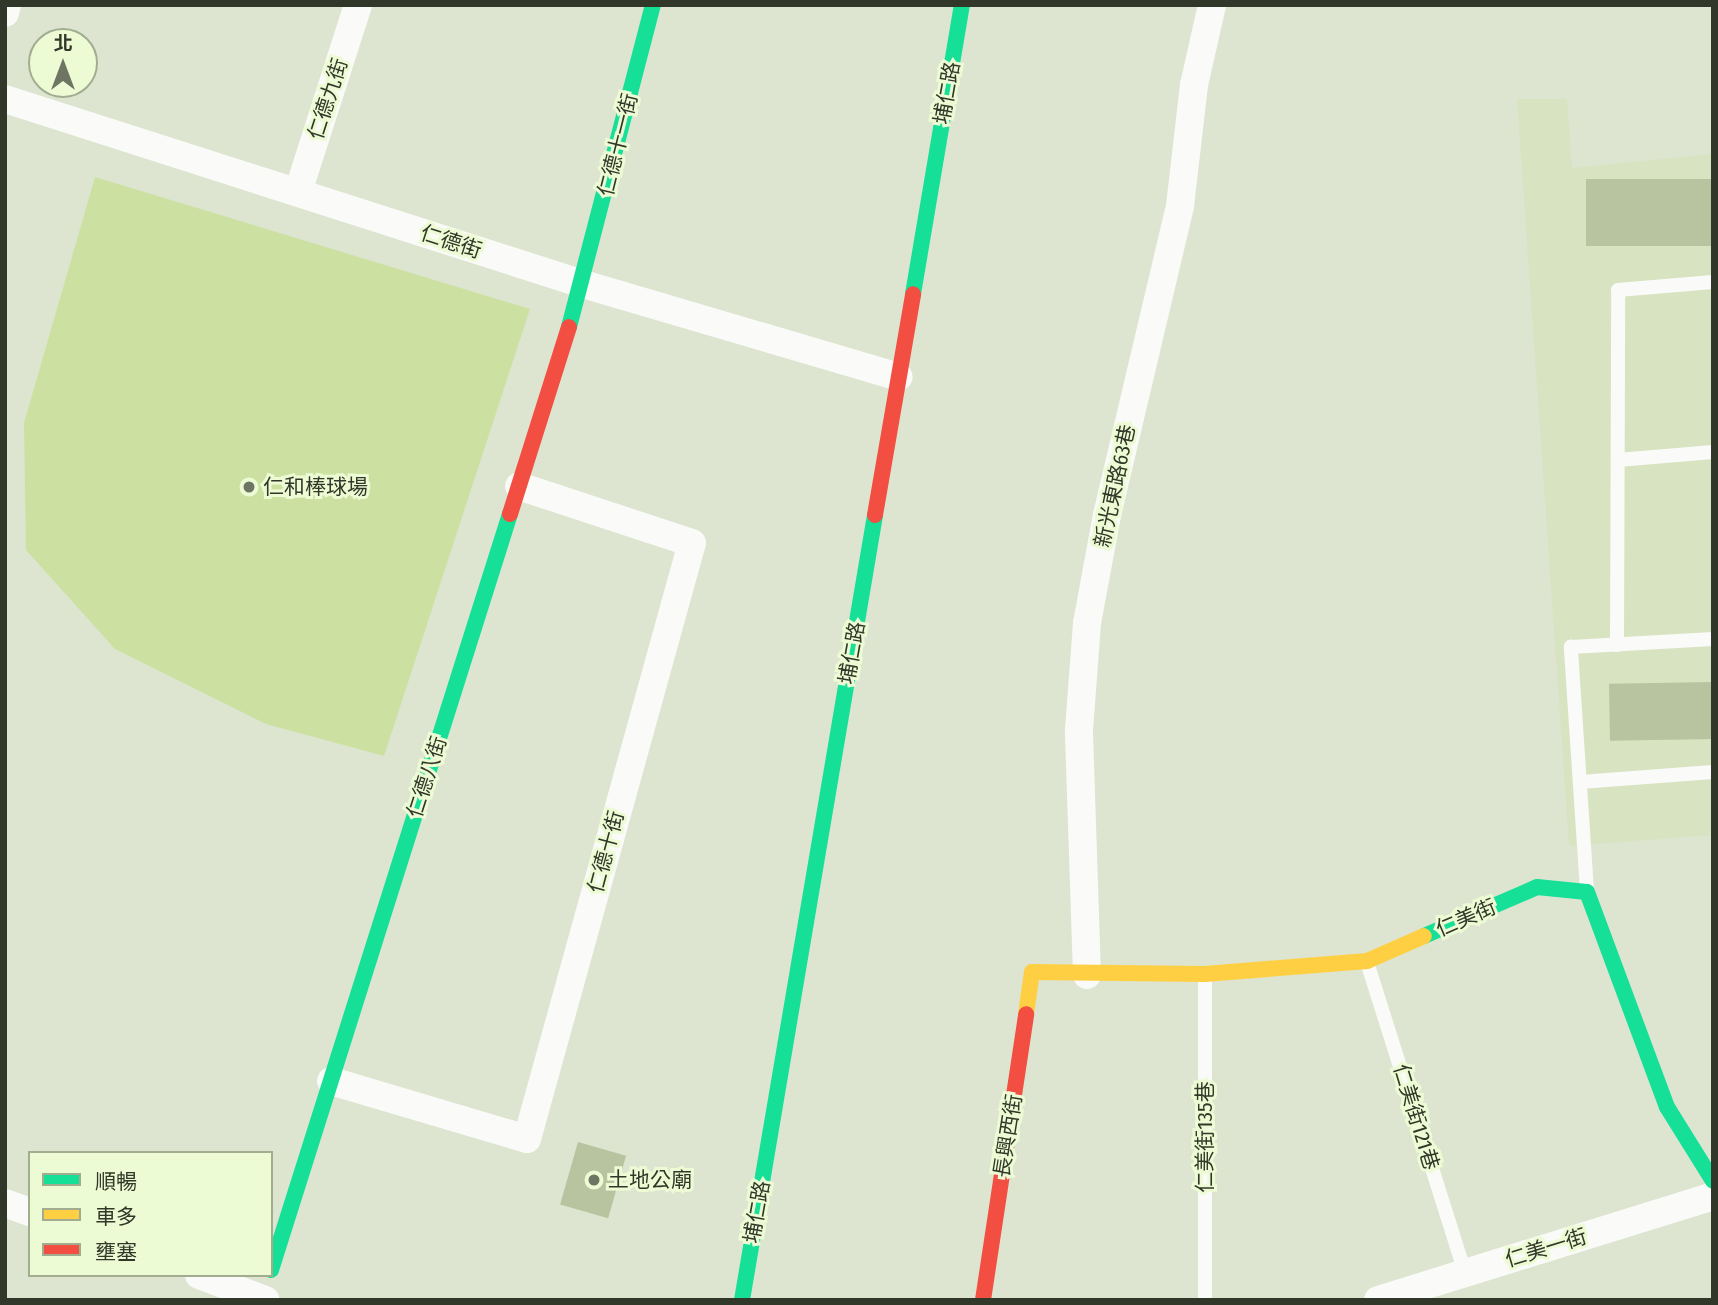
<!DOCTYPE html>
<html>
<head>
<meta charset="utf-8">
<style>
	body { margin:0 }
	#map { position:relative; width:1718px; height:1305px; overflow:hidden; background:#dde5d0; font-family:"Fira Sans Condensed","Noto Sans TC",sans-serif }
	div>[style] { position:absolute }
	.built>* { inset:0; background:#d7e3c1 }
	.green>* { inset:0; background:#cce1a1 }
	.building>* { inset:0; background:#b8c3a0; transform-origin:0 0 }
	.lane>* { height:14px; margin:-7px; padding:0 7px; transform-origin:7px; border-radius:7px; background:#fafbf8 }
	.street>* { height:28px; margin:-14px; padding:0 14px; transform-origin:14px; border-radius:14px; background:#fafbf8 }
	.fast>* { height:16px; margin:-8px; padding:0 8px; transform-origin:8px; border-radius:8px; background:#16e098 }
	.slow>* { height:16px; margin:-8px; padding:0 8px; transform-origin:8px; border-radius:8px; background:#ffcf43 }
	.jam>* { height:16px; margin:-8px; padding:0 8px; transform-origin:8px; border-radius:8px; background:#f24e42 }
	.dots>* { width:19px; height:19px; translate:-50% -50%; box-sizing:border-box; border:4px solid #edfbd5; border-radius:50% }
	span { translate:-50% -50%; white-space:nowrap; text-align:center; line-height:1.15; -webkit-text-stroke:6px #edfbd5; paint-order:stroke }
	.street-label { font-size:21px; color:#323829 }
	.poi-label { font-size:21px; color:#323829 }
	.left { translate:0 -50%; text-align:left }
	.frame { position:absolute; inset:0; border:7px solid #323829; pointer-events:none }
	.legend { position:absolute; left:28px; top:1151px; width:245px; height:126px; box-sizing:border-box; background:#edfbd5; border:2px solid #a2ad90; margin:0; padding:9px 12px; list-style:none; font-size:21px; color:#323829 }
	.legend li { display:flex; align-items:center; gap:14px; height:35px }
	.legend b { width:35px; border:2px solid #a2ad90 }
	.north { position:absolute; left:28px; top:28px; width:70px; height:70px; box-sizing:border-box; background:#edfbd5; border:2px solid #a2ad90; border-radius:50%; rotate:0deg; font-size:19px; font-weight:700; line-height:28px; text-align:center; color:#323829 }
	.north::after { content:''; display:block; margin:auto; width:24px; height:32px; background:#6e7563; clip-path:polygon(50% 0,100% 100%,50% 72%,0 100%) }
</style>
</head>
<body>
<div id="map">
	<div class="built">
		<div style="clip-path:polygon(1517px 99px,1567px 99px,1572px 168px,1713px 154px,1713px 835px,1569px 846px)"></div>
	</div>
	<div class="green">
		<div style="clip-path:polygon(95px 177px,530px 309px,384px 756px,266px 724px,115px 649px,26px 550px,24px 423px)"></div>
	</div>
	<div class="building">
		<div style="left:1713px;top:179px;width:67px;height:127px;rotate:90deg"></div>
		<div style="left:1712px;top:682px;width:57px;height:103px;rotate:89deg"></div>
		<div style="left:578px;top:1142px;width:50px;height:65px;rotate:16deg"></div>
	</div>
	<div class="lane">
		<div style="left:1618px;top:460px;width:95px;rotate:-4.8deg"></div>
		<div style="left:1617px;top:645px;width:355px;rotate:-89.8deg"></div>
		<div style="left:1618px;top:290px;width:95px;rotate:-4.8deg"></div>
		<div style="left:1580px;top:782px;width:133px;rotate:-4.3deg"></div>
		<div style="left:1587px;top:891px;width:245px;rotate:-93.8deg"></div>
		<div style="left:1571px;top:647px;width:142px;rotate:-3.2deg"></div>
		<div style="left:1367px;top:962px;width:326px;rotate:72.5deg"></div>
		<div style="left:1205px;top:1300px;width:324px;rotate:-90deg"></div>
	</div>
	<div class="street">
		<div style="left:5px;top:13px;width:8px;rotate:-76deg"></div>
		<div style="left:5px;top:99px;width:607px;rotate:17.75deg"></div>
		<div style="left:583px;top:284px;width:329px;rotate:16.4deg"></div>
		<div style="left:298px;top:192px;width:196px;rotate:-72.2deg"></div>
		<div style="left:1087px;top:975px;width:245px;rotate:-91.9deg"></div>
		<div style="left:1079px;top:730px;width:107px;rotate:-85.7deg"></div>
		<div style="left:1087px;top:623px;width:110px;rotate:-79.5deg"></div>
		<div style="left:1107px;top:515px;width:318px;rotate:-76.7deg"></div>
		<div style="left:1180px;top:206px;width:122px;rotate:-83.4deg"></div>
		<div style="left:1194px;top:85px;width:82px;rotate:-77.3deg"></div>
		<div style="left:331px;top:1081px;width:204px;rotate:16.5deg"></div>
		<div style="left:527px;top:1139px;width:618px;rotate:-74.53deg"></div>
		<div style="left:692px;top:543px;width:182px;rotate:-161.8deg"></div>
		<div style="left:5px;top:1203px;width:27px;rotate:20deg"></div>
		<div style="left:199px;top:1275px;width:71px;rotate:20.7deg"></div>
		<div style="left:1378px;top:1300px;width:351px;rotate:-17.2deg"></div>
	</div>
	<div class="fast">
		<div style="left:913px;top:294px;width:293px;rotate:-80.4deg"></div>
		<div style="left:569px;top:327px;width:333px;rotate:-75.4deg"></div>
		<div style="left:1424px;top:936px;width:123px;rotate:-23.4deg"></div>
		<div style="left:1537px;top:887px;width:50px;rotate:5.7deg"></div>
		<div style="left:1587px;top:892px;width:229px;rotate:69.6deg"></div>
		<div style="left:1667px;top:1107px;width:87px;rotate:58.1deg"></div>
		<div style="left:271px;top:1270px;width:793px;rotate:-72.46deg"></div>
		<div style="left:742px;top:1300px;width:796px;rotate:-80.38deg"></div>
	</div>
	<div class="slow">
		<div style="left:1026px;top:1014px;width:42px;rotate:-81.9deg"></div>
		<div style="left:1032px;top:972px;width:173px;rotate:0.7deg"></div>
		<div style="left:1205px;top:974px;width:163px;rotate:-4.6deg"></div>
		<div style="left:1367px;top:961px;width:62px;rotate:-23.7deg"></div>
	</div>
	<div class="jam">
		<div style="left:510px;top:514px;width:196px;rotate:-72.5deg"></div>
		<div style="left:875px;top:515px;width:224px;rotate:-80.2deg"></div>
		<div style="left:983px;top:1300px;width:289px;rotate:-81.4deg"></div>
	</div>
	<div class="dots">
		<div style="left:249px;top:487px;background:#6e7563"></div>
		<div style="left:594px;top:1180px;background:#6e7563"></div>
	</div>
	<div class="street-label">
		<span style="left:947px;top:93px;rotate:-80deg">埔仁路</span>
		<span style="left:328px;top:99px;rotate:-72deg">仁德九街</span>
		<span style="left:618px;top:145px;rotate:-76deg">仁德十一街</span>
		<span style="left:451px;top:242px;rotate:18deg">仁德街</span>
		<span style="left:1115px;top:486px;rotate:-78deg">新光東路63巷</span>
		<span style="left:852px;top:653px;rotate:-80deg">埔仁路</span>
		<span style="left:427px;top:777px;rotate:-72deg">仁德八街</span>
		<span style="left:606px;top:852px;rotate:-75deg">仁德十街</span>
		<span style="left:1466px;top:918px;rotate:-23deg">仁美街</span>
		<span style="left:1416px;top:1117px;rotate:73deg">仁美街121巷</span>
		<span style="left:1008px;top:1136px;rotate:-81deg">長興西街</span>
		<span style="left:1205px;top:1137px;rotate:-90deg">仁美街135巷</span>
		<span style="left:757px;top:1212px;rotate:-80deg">埔仁路</span>
		<span style="left:1546px;top:1248px;rotate:-17deg">仁美一街</span>
	</div>
	<div class="poi-label">
		<span class="left" style="left:263px;top:487px">仁和棒球場</span>
		<span class="left" style="left:608px;top:1180px">土地公廟</span>
	</div>
	<div class="frame"></div>
	<ul class="legend">
	<li><b style="height:9px;background:#16e098"></b>順暢</li>
	<li><b style="height:9px;background:#ffcf43"></b>車多</li>
	<li><b style="height:9px;background:#f24e42"></b>壅塞</li>
	</ul>
	<div class="north">北</div>
</div>
</body>
</html>
